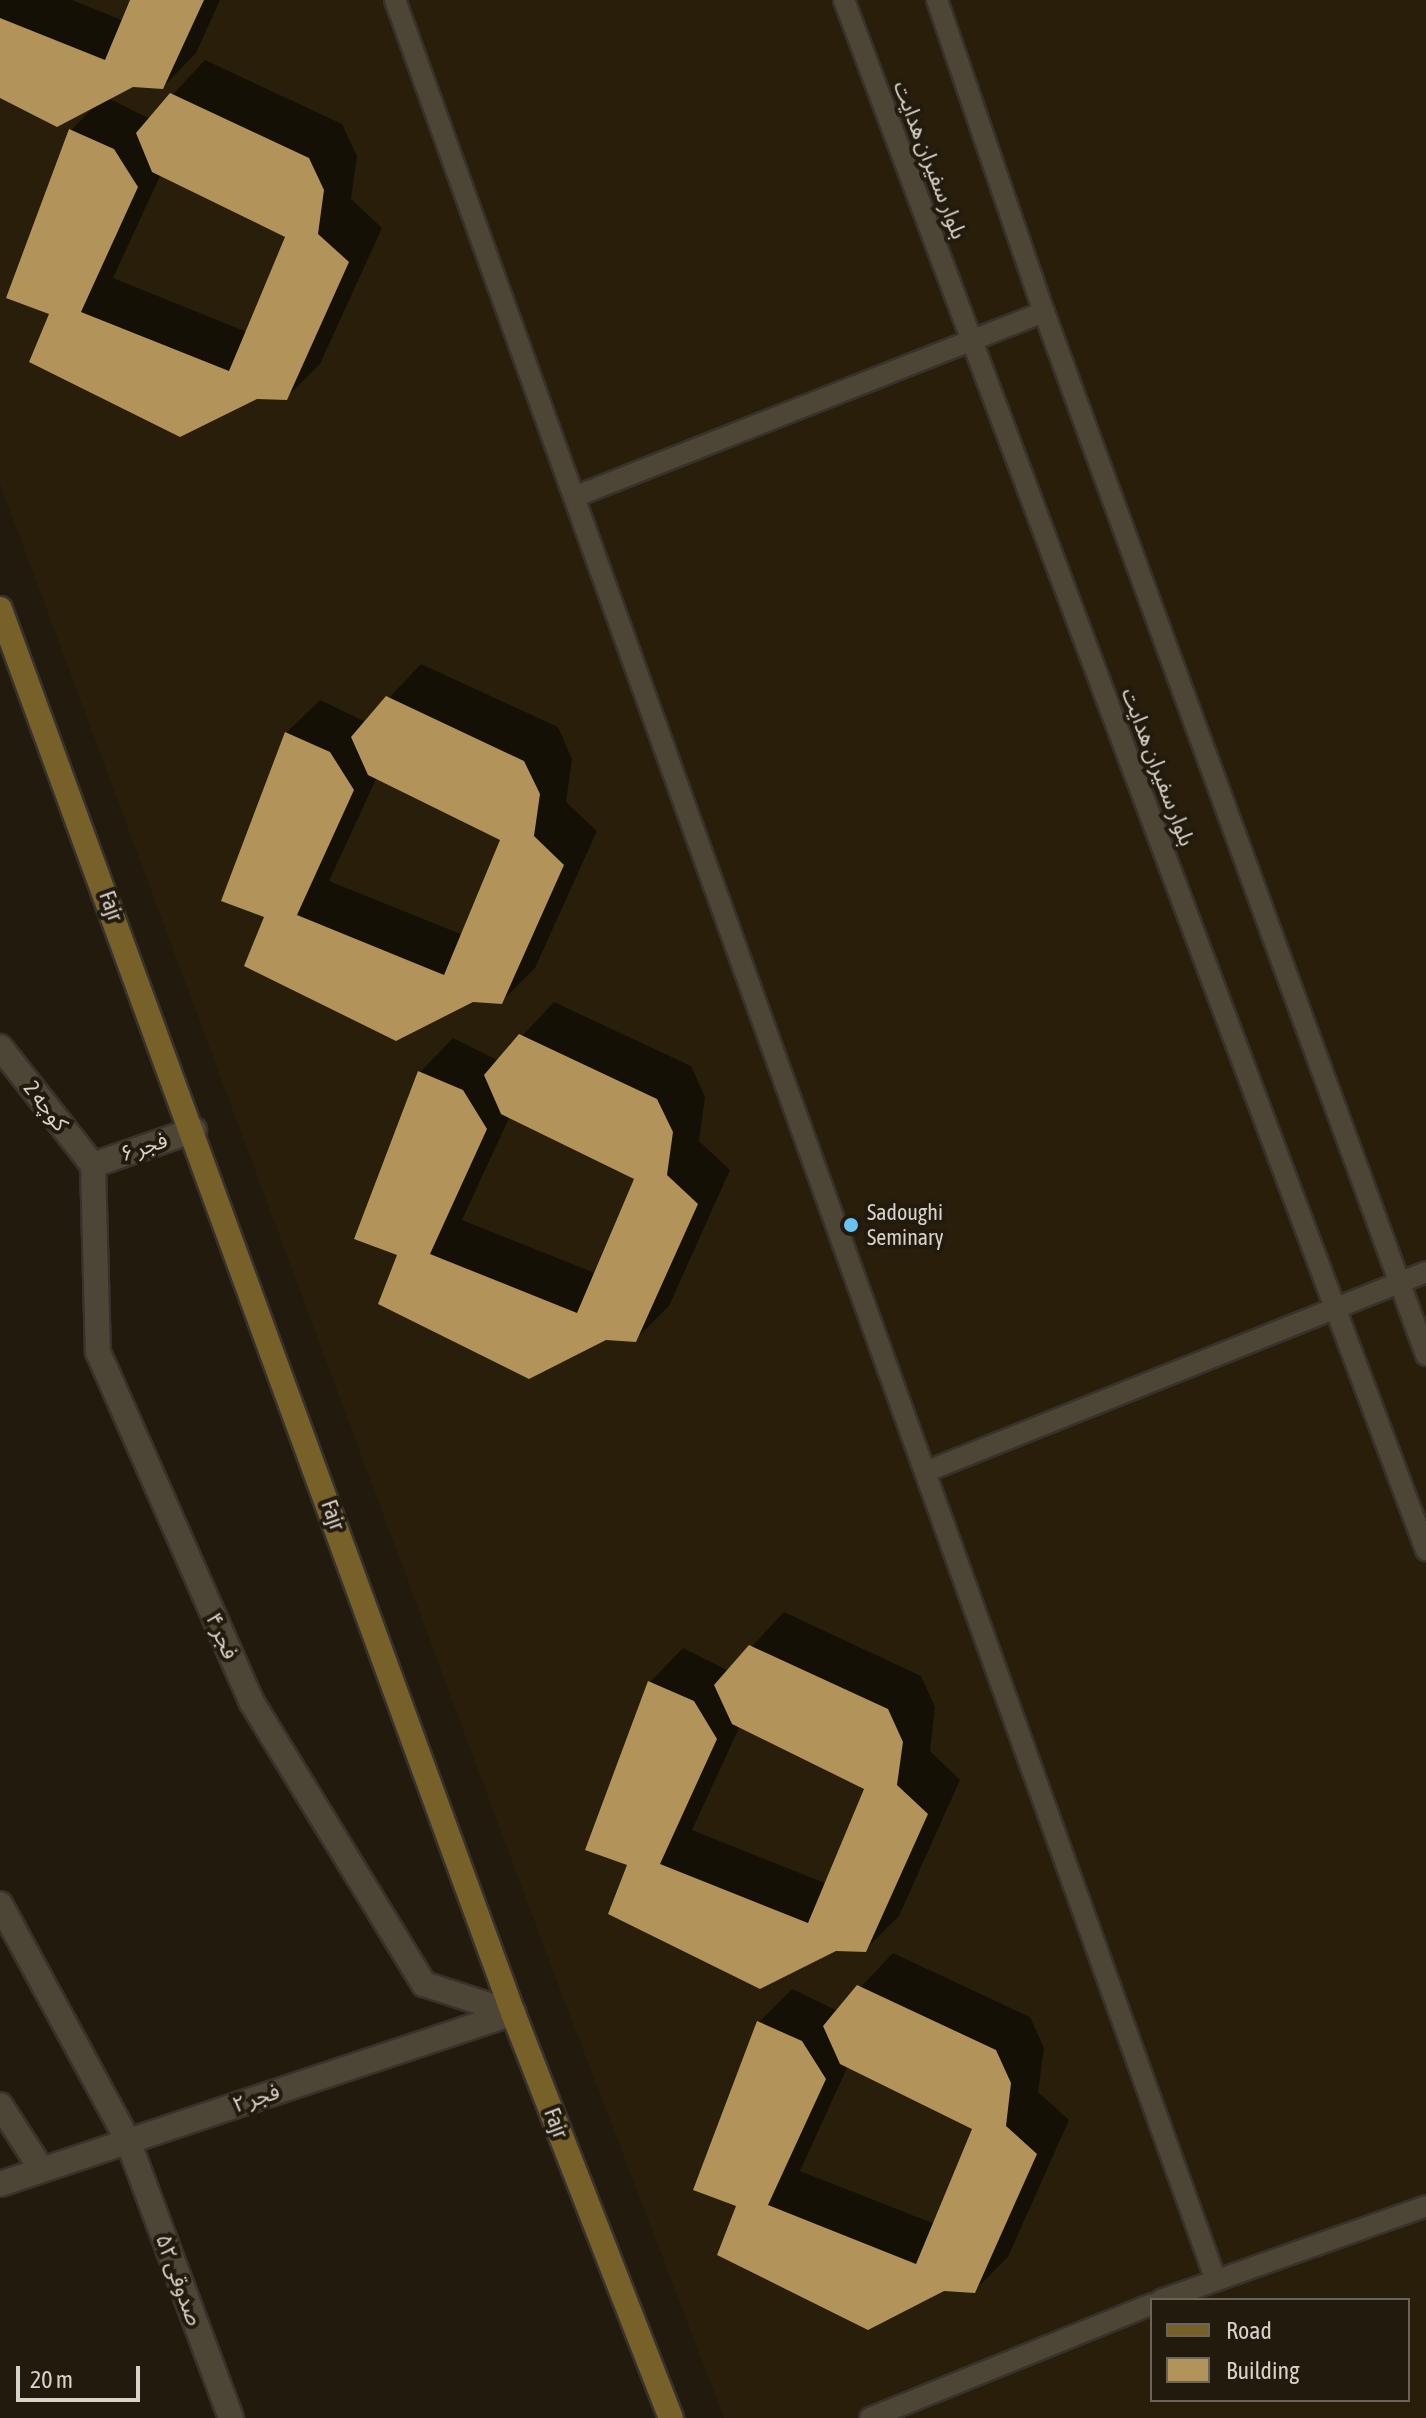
<!DOCTYPE html>
<html>
<head>
<meta charset="utf-8">
<style>
	body { margin:0 }
	#map { position:relative; width:1426px; height:2418px; overflow:hidden; background:#221a0d; font-family:"Asap Condensed","Noto Sans Arabic",sans-serif }
	div>[style] { position:absolute }
	.built>* { inset:0; background:#291e0a }
	.shadow>* { inset:0; background:#0007 }
	.building>* { inset:0; background:#b29359 }
	.roads { filter:drop-shadow(2px 0 #38322c) drop-shadow(-2px 0 #38322c) drop-shadow(0 2px #38322c) drop-shadow(0 -2px #38322c) }
	.lane>* { height:20px; margin:-10px; padding:0 10px; transform-origin:10px; border-radius:10px; background:#4d4536 }
	.street>* { height:24px; margin:-12px; padding:0 12px; transform-origin:12px; border-radius:12px; background:#4d4536 }
	.secondary>* { height:24px; margin:-12px; padding:0 12px; transform-origin:12px; border-radius:12px; background:#786129 }
	.dots>* { width:22px; height:22px; translate:-50% -50%; box-sizing:border-box; border:4px solid #221a0d; border-radius:50% }
	span { translate:-50% -50%; white-space:nowrap; text-align:center; line-height:1.15; -webkit-text-stroke:8px #221a0d; paint-order:stroke }
	.street-label { font-size:22px; color:#d7d2ca }
	.poi-label { font-size:22px; color:#d7d2ca }
	.left { translate:0 -50%; text-align:left }
	.legend { position:absolute; left:1150px; top:2298px; width:260px; height:104px; box-sizing:border-box; background:#221a0d; border:2px solid #6a6459; margin:0; padding:10px 14px; list-style:none; font-size:24px; color:#d7d2ca }
	.legend li { display:flex; align-items:center; gap:16px; height:40px }
	.legend b { width:40px; border:2px solid #6a6459 }
	.scale { position:absolute; left:16px; top:2366px; width:124px; height:36px; box-sizing:border-box; border:4px solid #d7d2ca; border-top:0; padding-left:10px; font-size:24px; line-height:28px; white-space:nowrap; color:#d7d2ca; -webkit-text-stroke:6px #221a0d; paint-order:stroke }
</style>
</head>
<body>
<div id="map">
	<div class="built">
		<div style="clip-path:polygon(evenodd,0 0,1426px 0,1426px 2418px,724px 2418px,551px 1966px,0 484px,0 0,1152px 2300px,1408px 2300px,1408px 2400px,1152px 2400px,1152px 2300px)"></div>
	</div>
	<div class="shadow">
		<div style="clip-path:polygon(evenodd,0 0,72px 0,124px 21px,133px 0,220px 0,196px 53px,163px 87px,133px 85px,108px 98px,150px 119px,205px 60px,342px 124px,357px 156px,351px 199px,382px 228px,320px 364px,286px 398px,51px 312px,71px 130px,96px 105px,0 96px,0 0,161px 174px,287px 236px,247px 332px,113px 278px,161px 174px)"></div>
		<div style="clip-path:polygon(evenodd,421px 664px,558px 727px,572px 759px,566px 802px,597px 831px,535px 968px,501px 1002px,266px 915px,286px 733px,320px 700px,366px 722px,421px 664px,377px 777px,503px 839px,463px 935px,329px 881px,377px 777px)"></div>
		<div style="clip-path:polygon(evenodd,554px 1002px,691px 1066px,705px 1097px,699px 1141px,730px 1170px,669px 1306px,635px 1340px,400px 1254px,420px 1072px,453px 1038px,499px 1061px,554px 1002px,510px 1116px,636px 1178px,595px 1273px,462px 1220px,510px 1116px)"></div>
		<div style="clip-path:polygon(evenodd,784px 1612px,921px 1676px,935px 1707px,930px 1751px,960px 1780px,899px 1916px,865px 1950px,630px 1864px,650px 1682px,683px 1648px,729px 1671px,784px 1612px,740px 1726px,866px 1788px,825px 1883px,692px 1830px,740px 1726px)"></div>
		<div style="clip-path:polygon(evenodd,893px 1953px,1030px 2017px,1044px 2048px,1038px 2092px,1069px 2120px,1008px 2257px,974px 2291px,739px 2205px,759px 2022px,792px 1989px,838px 2011px,893px 1953px,848px 2066px,975px 2128px,935px 2224px,800px 2171px,848px 2066px)"></div>
	</div>
	<div class="building">
		<div style="clip-path:polygon(130px 0,204px 0,163px 89px,133px 87px,57px 127px,0 98px,0 18px,105px 60px)"></div>
		<div style="clip-path:polygon(170px 93px,309px 158px,324px 190px,318px 234px,349px 262px,287px 400px,257px 399px,180px 437px,29px 362px,49px 314px,6px 298px,69px 129px,114px 149px,138px 187px,81px 312px,229px 371px,285px 237px,152px 172px,136px 133px)"></div>
		<div style="clip-path:polygon(386px 696px,524px 761px,540px 794px,534px 836px,564px 865px,502px 1004px,473px 1002px,396px 1041px,244px 966px,264px 917px,221px 901px,285px 732px,330px 752px,354px 790px,297px 915px,444px 975px,500px 840px,368px 775px,351px 737px)"></div>
		<div style="clip-path:polygon(519px 1034px,657px 1099px,673px 1132px,667px 1175px,698px 1204px,636px 1342px,606px 1340px,529px 1379px,378px 1304px,397px 1255px,354px 1239px,418px 1071px,463px 1090px,487px 1129px,430px 1254px,577px 1313px,634px 1179px,501px 1114px,484px 1075px)"></div>
		<div style="clip-path:polygon(749px 1645px,888px 1709px,903px 1742px,897px 1785px,928px 1814px,866px 1952px,836px 1951px,760px 1989px,608px 1914px,627px 1865px,585px 1850px,648px 1681px,694px 1701px,717px 1739px,660px 1864px,808px 1923px,864px 1789px,732px 1724px,714px 1685px)"></div>
		<div style="clip-path:polygon(857px 1985px,996px 2050px,1011px 2083px,1006px 2126px,1037px 2154px,975px 2293px,944px 2291px,868px 2330px,717px 2255px,736px 2206px,693px 2190px,757px 2021px,802px 2041px,826px 2079px,768px 2205px,916px 2264px,972px 2129px,840px 2064px,823px 2026px)"></div>
	</div>
	<div class="roads">
		<div class="lane">
			<div style="left:395px;top:0;width:2421px;rotate:70.2deg"></div>
			<div style="left:844px;top:0;width:1656px;rotate:69.42deg"></div>
			<div style="left:937px;top:0;width:330px;rotate:71.1deg"></div>
			<div style="left:1044px;top:312px;width:1111px;rotate:69.88deg"></div>
			<div style="left:574px;top:497px;width:505px;rotate:-21.49deg"></div>
			<div style="left:925px;top:1472px;width:539px;rotate:-21.76deg"></div>
			<div style="left:1161px;top:2300px;width:281px;rotate:-19.5deg"></div>
			<div style="left:870px;top:2418px;width:304px;rotate:-22deg"></div>
		</div>
		<div class="street">
			<div style="left:0;top:1047px;width:150px;rotate:51.8deg"></div>
			<div style="left:93px;top:1165px;width:187px;rotate:88.5deg"></div>
			<div style="left:98px;top:1352px;width:381px;rotate:66.3deg"></div>
			<div style="left:251px;top:1701px;width:332px;rotate:58.6deg"></div>
			<div style="left:424px;top:1984px;width:94px;rotate:18deg"></div>
			<div style="left:93px;top:1165px;width:107px;rotate:-19.1deg"></div>
			<div style="left:0;top:1904px;width:269px;rotate:61.6deg"></div>
			<div style="left:128px;top:2141px;width:296px;rotate:69.6deg"></div>
			<div style="left:0;top:2105px;width:77px;rotate:57.1deg"></div>
			<div style="left:0;top:2184px;width:541px;rotate:-18.43deg"></div>
		</div>
		<div class="secondary">
			<div style="left:0;top:609px;width:1495px;rotate:69.93deg"></div>
			<div style="left:513px;top:2013px;width:435px;rotate:68.7deg"></div>
		</div>
	</div>
	<div class="dots">
		<div style="left:851px;top:1225px;background:#69c3f1"></div>
	</div>
	<div class="street-label">
		<span style="left:930px;top:160px;rotate:69deg">بلوار سفیران هدایت</span>
		<span style="left:1158px;top:767px;rotate:69deg">بلوار سفیران هدایت</span>
		<span style="left:111px;top:906px;rotate:70deg">Fajr</span>
		<span style="left:46px;top:1106px;rotate:52deg">کوچه 2</span>
		<span style="left:144px;top:1147px;rotate:-19deg">فجر ۶</span>
		<span style="left:333px;top:1515px;rotate:70deg">Fajr</span>
		<span style="left:222px;top:1636px;rotate:66deg">فجر ۴</span>
		<span style="left:256px;top:2098px;rotate:-18deg">فجر ۲</span>
		<span style="left:556px;top:2123px;rotate:69deg">Fajr</span>
		<span style="left:179px;top:2280px;rotate:70deg">صدوقی ۵۲</span>
	</div>
	<div class="poi-label">
		<span class="left" style="left:867px;top:1225px">Sadoughi<br>Seminary</span>
	</div>
	<ul class="legend">
	<li><b style="height:10px;background:#786129"></b>Road</li>
	<li><b style="height:22px;background:#b29359"></b>Building</li>
	</ul>
	<div class="scale">20 m</div>
</div>
</body>
</html>
